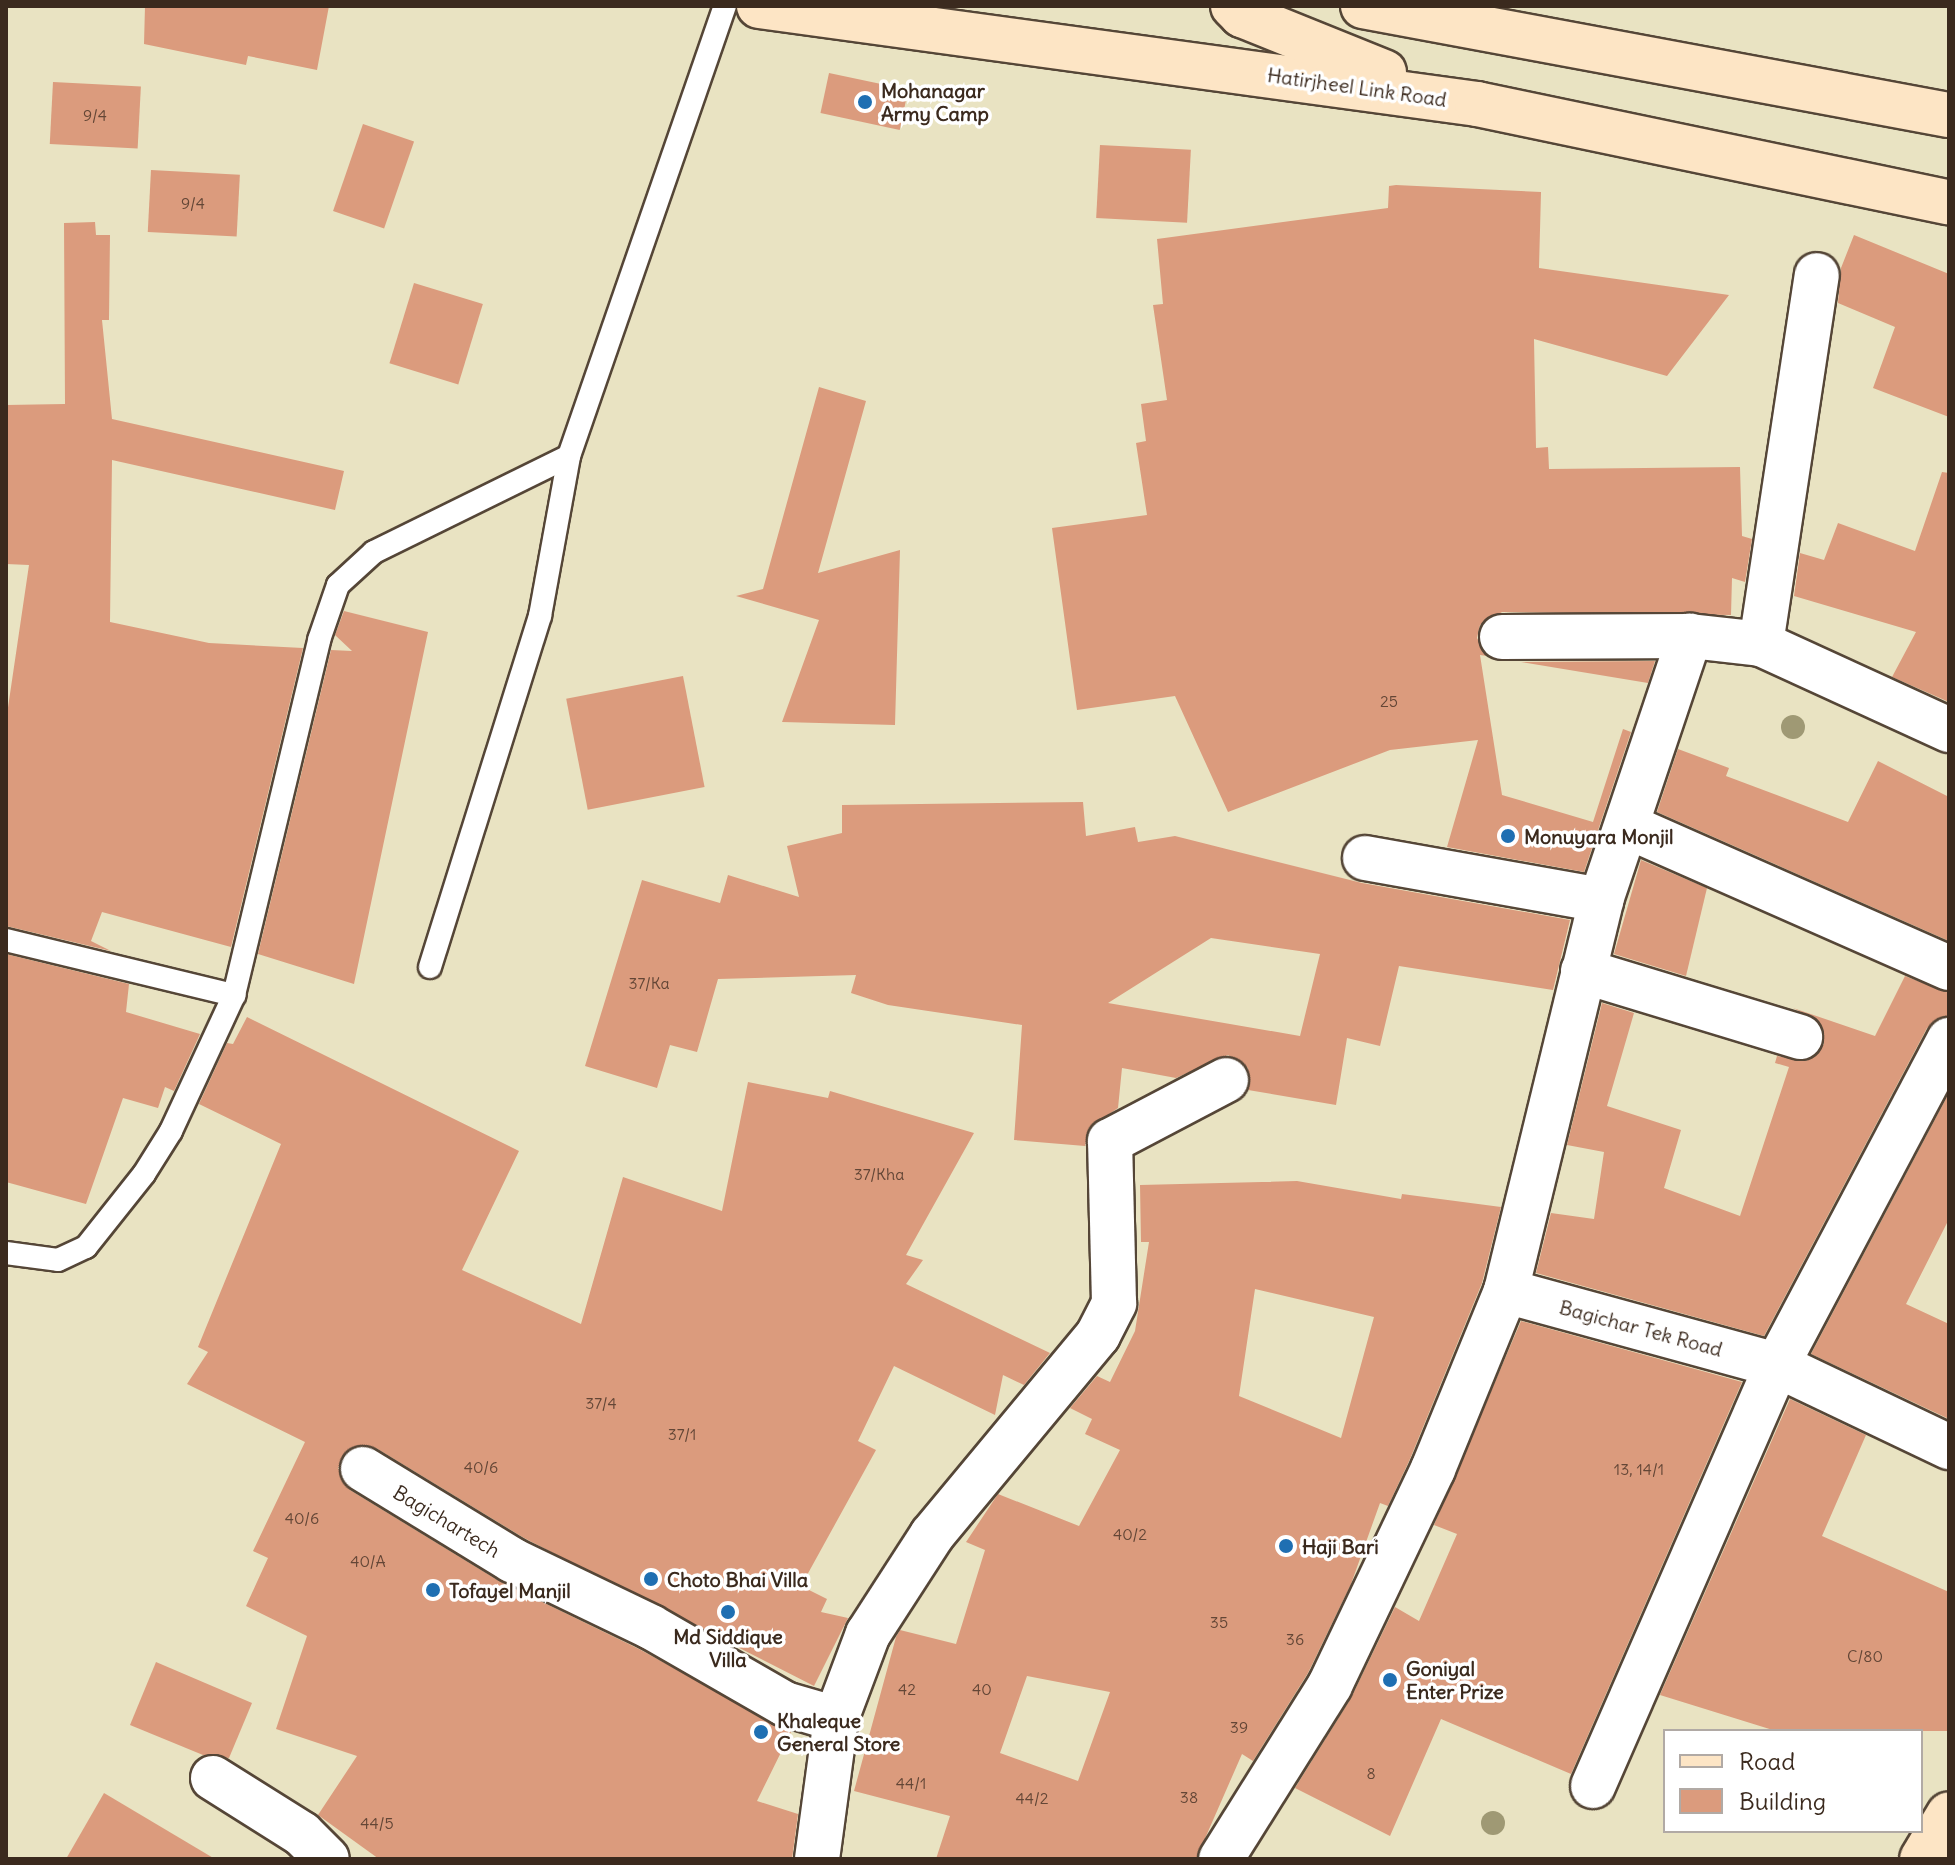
<!DOCTYPE html>
<html>
<head>
<meta charset="utf-8">
<style>
	body { margin:0 }
	#map { position:relative; width:1955px; height:1865px; overflow:hidden; background:#e9e3c2; font-family:Delius,sans-serif }
	div>[style] { position:absolute }
	.building>* { inset:0; background:#db9b7d; transform-origin:0 0 }
	.roads { filter:drop-shadow(2px 0 #554637) drop-shadow(-2px 0 #554637) drop-shadow(0 2px #554637) drop-shadow(0 -2px #554637) }
	.lane>* { height:22px; margin:-11px; padding:0 11px; transform-origin:11px; border-radius:11px; background:#fff }
	.street>* { height:44px; margin:-22px; padding:0 22px; transform-origin:22px; border-radius:22px; background:#fff }
	.secondary>* { height:44px; margin:-22px; padding:0 22px; transform-origin:22px; border-radius:22px; background:#fde5c5 }
	.trees>* { width:24px; height:24px; margin:-12px; border-radius:50%; background:#9f9974 }
	.dots>* { width:22px; height:22px; translate:-50% -50%; box-sizing:border-box; border:4px solid #fff; border-radius:50% }
	span { translate:-50% -50%; white-space:nowrap; text-align:center; line-height:1.15; -webkit-text-stroke:7px #fff; paint-order:stroke }
	.number-label { font-size:16px; color:#634636 }
	.number-label span { -webkit-text-stroke-width:0 }
	.street-label { font-size:20px; color:#3b2a1e }
	.poi-label { font-size:20px; color:#3b2a1e; font-weight:700 }
	.left { translate:0 -50%; text-align:left }
	.frame { position:absolute; inset:0; border:8px solid #3b2a1e; pointer-events:none }
	.legend { position:absolute; left:1663px; top:1729px; width:260px; height:104px; box-sizing:border-box; background:#fff; border:2px solid #b1aaa5; margin:0; padding:10px 14px; list-style:none; font-size:24px; color:#3b2a1e }
	.legend li { display:flex; align-items:center; gap:16px; height:40px }
	.legend b { width:40px; border:2px solid #b1aaa5 }
</style>
</head>
<body>
<div id="map">
	<div class="building">
		<div style="clip-path:polygon(145px 6px,329px 6px,317px 70px,248px 56px,246px 65px,144px 44px)"></div>
		<div style="left:829px;top:73px;width:81px;height:41px;rotate:12deg"></div>
		<div style="left:53px;top:82px;width:88px;height:62px;rotate:3deg"></div>
		<div style="left:363px;top:124px;width:54px;height:92px;rotate:19deg"></div>
		<div style="left:1100px;top:145px;width:91px;height:73px;rotate:3deg"></div>
		<div style="left:151px;top:170px;width:89px;height:62px;rotate:3deg"></div>
		<div style="clip-path:polygon(1396px 185px,1541px 192px,1539px 268px,1729px 295px,1667px 376px,1534px 339px,1536px 448px,1548px 447px,1549px 469px,1740px 467px,1742px 536px,1752px 539px,1745px 582px,1732px 578px,1731px 615px,1502px 612px,1480px 625px,1477px 638px,1487px 656px,1480px 655px,1502px 795px,1593px 822px,1623px 729px,1631px 732px,1584px 872px,1447px 847px,1478px 740px,1390px 750px,1228px 812px,1175px 696px,1077px 710px,1052px 528px,1147px 515px,1136px 443px,1146px 441px,1141px 404px,1167px 400px,1153px 305px,1163px 304px,1157px 239px,1388px 208px,1389px 186px)"></div>
		<div style="clip-path:polygon(95px 222px,96px 235px,110px 235px,109px 320px,102px 320px,112px 419px,344px 471px,335px 510px,112px 460px,110px 622px,209px 643px,303px 648px,231px 947px,102px 912px,91px 941px,111px 951px,6px 926px,6px 721px,29px 565px,6px 564px,6px 405px,65px 404px,64px 223px)"></div>
		<div style="clip-path:polygon(1854px 235px,1949px 274px,1949px 417px,1873px 388px,1895px 327px,1838px 303px,1841px 268px)"></div>
		<div style="left:414px;top:283px;width:72px;height:84px;rotate:17deg"></div>
		<div style="clip-path:polygon(819px 387px,866px 401px,818px 573px,900px 550px,895px 725px,782px 722px,819px 620px,736px 596px,763px 589px)"></div>
		<div style="clip-path:polygon(1942px 472px,1949px 473px,1949px 702px,1892px 677px,1916px 632px,1794px 596px,1800px 553px,1824px 560px,1838px 523px,1915px 551px)"></div>
		<div style="clip-path:polygon(344px 611px,428px 632px,354px 984px,258px 954px,331px 650px,352px 651px,335px 635px)"></div>
		<div style="clip-path:polygon(1655px 661px,1648px 683px,1521px 662px)"></div>
		<div style="left:683px;top:676px;width:113px;height:119px;rotate:79deg"></div>
		<div style="clip-path:polygon(1678px 749px,1729px 768px,1726px 776px,1848px 822px,1878px 761px,1949px 797px,1949px 941px,1657px 812px)"></div>
		<div style="clip-path:polygon(evenodd,1083px 802px,1086px 836px,1135px 827px,1138px 842px,1175px 836px,1362px 883px,1570px 920px,1553px 990px,1399px 966px,1380px 1046px,1347px 1038px,1336px 1105px,1248px 1090px,1248px 1068px,1228px 1055px,1176px 1078px,1122px 1068px,1118px 1108px,1089px 1128px,1085px 1146px,1014px 1140px,1022px 1025px,888px 1005px,851px 993px,856px 975px,718px 979px,697px 1052px,670px 1045px,657px 1088px,585px 1066px,642px 880px,720px 903px,728px 875px,799px 897px,787px 846px,842px 833px,842px 805px,1083px 802px,1211px 938px,1320px 954px,1300px 1036px,1108px 1003px,1211px 938px)"></div>
		<div style="clip-path:polygon(1641px 860px,1707px 888px,1686px 976px,1614px 954px)"></div>
		<div style="clip-path:polygon(6px 954px,129px 984px,126px 1012px,200px 1034px,174px 1091px,165px 1087px,158px 1108px,123px 1098px,86px 1204px,6px 1182px)"></div>
		<div style="clip-path:polygon(1905px 976px,1949px 993px,1949px 1015px,1927px 1028px,1764px 1336px,1536px 1273px,1551px 1213px,1594px 1219px,1604px 1152px,1567px 1145px,1602px 1003px,1634px 1013px,1607px 1106px,1681px 1130px,1664px 1188px,1740px 1216px,1789px 1067px,1775px 1063px,1777px 1056px,1806px 1061px,1824px 1044px,1819px 1021px,1793px 1008px,1875px 1036px)"></div>
		<div style="clip-path:polygon(247px 1017px,519px 1151px,462px 1270px,581px 1324px,623px 1177px,722px 1211px,748px 1082px,828px 1098px,830px 1091px,974px 1133px,906px 1255px,923px 1260px,906px 1284px,1050px 1353px,1024px 1385px,1003px 1375px,995px 1415px,894px 1366px,858px 1441px,876px 1450px,801px 1586px,827px 1599px,821px 1612px,848px 1618px,814px 1686px,524px 1538px,376px 1448px,352px 1447px,338px 1468px,350px 1490px,499px 1581px,639px 1649px,791px 1732px,757px 1801px,798px 1814px,792px 1859px,379px 1859px,318px 1815px,357px 1756px,276px 1729px,307px 1636px,246px 1606px,268px 1558px,253px 1551px,305px 1442px,187px 1384px,208px 1352px,198px 1347px,281px 1144px,199px 1104px,227px 1043px,233px 1044px)"></div>
		<div style="clip-path:polygon(1949px 1093px,1949px 1219px,1906px 1304px,1949px 1324px,1949px 1419px,1811px 1354px)"></div>
		<div style="clip-path:polygon(evenodd,1297px 1181px,1401px 1199px,1402px 1194px,1501px 1207px,1482px 1283px,1410px 1459px,1388px 1506px,1380px 1503px,1351px 1584px,1308px 1673px,1253px 1761px,1242px 1754px,1196px 1859px,936px 1859px,950px 1816px,854px 1791px,896px 1637px,900px 1630px,956px 1644px,985px 1550px,966px 1542px,998px 1494px,1079px 1526px,1120px 1450px,1085px 1434px,1092px 1419px,1070px 1408px,1097px 1376px,1110px 1382px,1135px 1331px,1149px 1242px,1141px 1242px,1140px 1185px,1297px 1181px,1255px 1289px,1374px 1317px,1341px 1438px,1239px 1396px,1255px 1289px,1297px 1181px,1027px 1676px,1110px 1692px,1078px 1781px,1000px 1753px,1027px 1676px)"></div>
		<div style="clip-path:polygon(1521px 1321px,1742px 1382px,1571px 1774px,1441px 1719px,1390px 1836px,1295px 1788px,1351px 1698px,1395px 1607px,1419px 1621px,1457px 1534px,1434px 1525px)"></div>
		<div style="clip-path:polygon(1790px 1399px,1866px 1435px,1822px 1536px,1949px 1592px,1949px 1731px,1776px 1731px,1660px 1695px)"></div>
		<div style="clip-path:polygon(156px 1662px,252px 1703px,229px 1758px,203px 1755px,130px 1725px)"></div>
		<div style="clip-path:polygon(104px 1793px,215px 1859px,66px 1859px)"></div>
	</div>
	<div class="roads">
		<div class="lane">
			<div style="left:6px;top:940px;width:235px;rotate:13.6deg"></div>
			<div style="left:430px;top:967px;width:368px;rotate:-72.6deg"></div>
			<div style="left:540px;top:616px;width:163px;rotate:-79.7deg"></div>
			<div style="left:569px;top:456px;width:476px;rotate:-70.9deg"></div>
			<div style="left:6px;top:1253px;width:52px;rotate:7.7deg"></div>
			<div style="left:58px;top:1260px;width:31px;rotate:-25deg"></div>
			<div style="left:86px;top:1247px;width:93px;rotate:-51.5deg"></div>
			<div style="left:144px;top:1174px;width:51px;rotate:-57.9deg"></div>
			<div style="left:171px;top:1131px;width:150px;rotate:-65.1deg"></div>
			<div style="left:234px;top:995px;width:365px;rotate:-76.5deg"></div>
			<div style="left:319px;top:640px;width:58px;rotate:-70.9deg"></div>
			<div style="left:338px;top:585px;width:49px;rotate:-42.5deg"></div>
			<div style="left:374px;top:552px;width:217px;rotate:-26.2deg"></div>
		</div>
		<div class="street">
			<div style="left:1502px;top:637px;width:188px;rotate:-0.3deg"></div>
			<div style="left:1690px;top:636px;width:71px;rotate:6.4deg"></div>
			<div style="left:1761px;top:644px;width:207px;rotate:24.6deg"></div>
			<div style="left:1761px;top:644px;width:373px;rotate:-81.4deg"></div>
			<div style="left:1627px;top:826px;width:352px;rotate:23.8deg"></div>
			<div style="left:1365px;top:858px;width:240px;rotate:10.1deg"></div>
			<div style="left:1583px;top:971px;width:227px;rotate:16.9deg"></div>
			<div style="left:1506px;top:1291px;width:281px;rotate:15.3deg"></div>
			<div style="left:1777px;top:1365px;width:191px;rotate:25.5deg"></div>
			<div style="left:363px;top:1469px;width:175px;rotate:31.4deg"></div>
			<div style="left:512px;top:1560px;width:154px;rotate:25.7deg"></div>
			<div style="left:651px;top:1627px;width:155px;rotate:29.9deg"></div>
			<div style="left:785px;top:1704px;width:53px;rotate:16.4deg"></div>
			<div style="left:213px;top:1778px;width:105px;rotate:32.2deg"></div>
			<div style="left:302px;top:1834px;width:35px;rotate:45deg"></div>
			<div style="left:1593px;top:1786px;width:459px;rotate:-66.4deg"></div>
			<div style="left:1777px;top:1365px;width:368px;rotate:-62.1deg"></div>
			<div style="left:817px;top:1859px;width:141px;rotate:-82.3deg"></div>
			<div style="left:836px;top:1719px;width:91px;rotate:-69.4deg"></div>
			<div style="left:868px;top:1634px;width:118px;rotate:-57.1deg"></div>
			<div style="left:932px;top:1535px;width:260px;rotate:-50.3deg"></div>
			<div style="left:1098px;top:1335px;width:36px;rotate:-63deg"></div>
			<div style="left:1114px;top:1303px;width:162px;rotate:-91.4deg"></div>
			<div style="left:1110px;top:1141px;width:131px;rotate:-27.7deg"></div>
			<div style="left:1221px;top:1859px;width:205px;rotate:-57.9deg"></div>
			<div style="left:1330px;top:1685px;width:239px;rotate:-64.5deg"></div>
			<div style="left:1433px;top:1469px;width:192px;rotate:-67.7deg"></div>
			<div style="left:1506px;top:1291px;width:402px;rotate:-76.3deg"></div>
			<div style="left:1601px;top:900px;width:279px;rotate:-71.4deg"></div>
		</div>
		<div class="secondary">
			<div style="left:759px;top:6px;width:725px;rotate:7.77deg"></div>
			<div style="left:1477px;top:104px;width:482px;rotate:11.8deg"></div>
			<div style="left:1233px;top:6px;width:13px;rotate:45deg"></div>
			<div style="left:1242px;top:15px;width:153px;rotate:21.9deg"></div>
			<div style="left:1363px;top:6px;width:596px;rotate:10.54deg"></div>
			<div style="left:1922px;top:1859px;width:52px;rotate:-59deg"></div>
		</div>
	</div>
	<div class="trees">
		<div style="left:1793px;top:727px"></div>
		<div style="left:1493px;top:1823px"></div>
	</div>
	<div class="dots">
		<div style="left:865px;top:102px;background:#1f6fb2"></div>
		<div style="left:1508px;top:836px;background:#1f6fb2"></div>
		<div style="left:1286px;top:1546px;background:#1f6fb2"></div>
		<div style="left:651px;top:1579px;background:#1f6fb2"></div>
		<div style="left:433px;top:1590px;background:#1f6fb2"></div>
		<div style="left:728px;top:1612px;background:#1f6fb2"></div>
		<div style="left:1390px;top:1680px;background:#1f6fb2"></div>
		<div style="left:761px;top:1732px;background:#1f6fb2"></div>
	</div>
	<div class="number-label">
		<span style="left:95px;top:115px">9/4</span>
		<span style="left:193px;top:203px">9/4</span>
		<span style="left:1389px;top:701px">25</span>
		<span style="left:649px;top:983px">37/Ka</span>
		<span style="left:879px;top:1174px">37/Kha</span>
		<span style="left:601px;top:1403px">37/4</span>
		<span style="left:682px;top:1434px">37/1</span>
		<span style="left:481px;top:1467px">40/6</span>
		<span style="left:1639px;top:1469px">13, 14/1</span>
		<span style="left:302px;top:1518px">40/6</span>
		<span style="left:1130px;top:1534px">40/2</span>
		<span style="left:368px;top:1561px">40/A</span>
		<span style="left:1219px;top:1622px">35</span>
		<span style="left:1295px;top:1639px">36</span>
		<span style="left:1865px;top:1656px">C/80</span>
		<span style="left:907px;top:1689px">42</span>
		<span style="left:982px;top:1689px">40</span>
		<span style="left:1239px;top:1727px">39</span>
		<span style="left:1371px;top:1773px">8</span>
		<span style="left:911px;top:1783px">44/1</span>
		<span style="left:1189px;top:1797px">38</span>
		<span style="left:1032px;top:1798px">44/2</span>
		<span style="left:377px;top:1823px">44/5</span>
	</div>
	<div class="street-label">
		<span style="left:1357px;top:87px;rotate:8deg">Hatirjheel Link Road</span>
		<span style="left:1641px;top:1328px;rotate:15deg">Bagichar Tek Road</span>
		<span style="left:447px;top:1521px;rotate:31deg">Bagichartech</span>
	</div>
	<div class="poi-label">
		<span class="left" style="left:881px;top:102px">Mohanagar<br>Army Camp</span>
		<span class="left" style="left:1524px;top:836px">Monuyara Monjil</span>
		<span class="left" style="left:1302px;top:1546px">Haji Bari</span>
		<span class="left" style="left:667px;top:1579px">Choto Bhai Villa</span>
		<span class="left" style="left:449px;top:1590px">Tofayel Manjil</span>
		<span style="left:728px;top:1648px">Md Siddique<br>Villa</span>
		<span class="left" style="left:1406px;top:1680px">Goniyal<br>Enter Prize</span>
		<span class="left" style="left:777px;top:1732px">Khaleque<br>General Store</span>
	</div>
	<div class="frame"></div>
	<ul class="legend">
	<li><b style="height:10px;background:#fde5c5"></b>Road</li>
	<li><b style="height:22px;background:#db9b7d"></b>Building</li>
	</ul>
</div>
</body>
</html>
